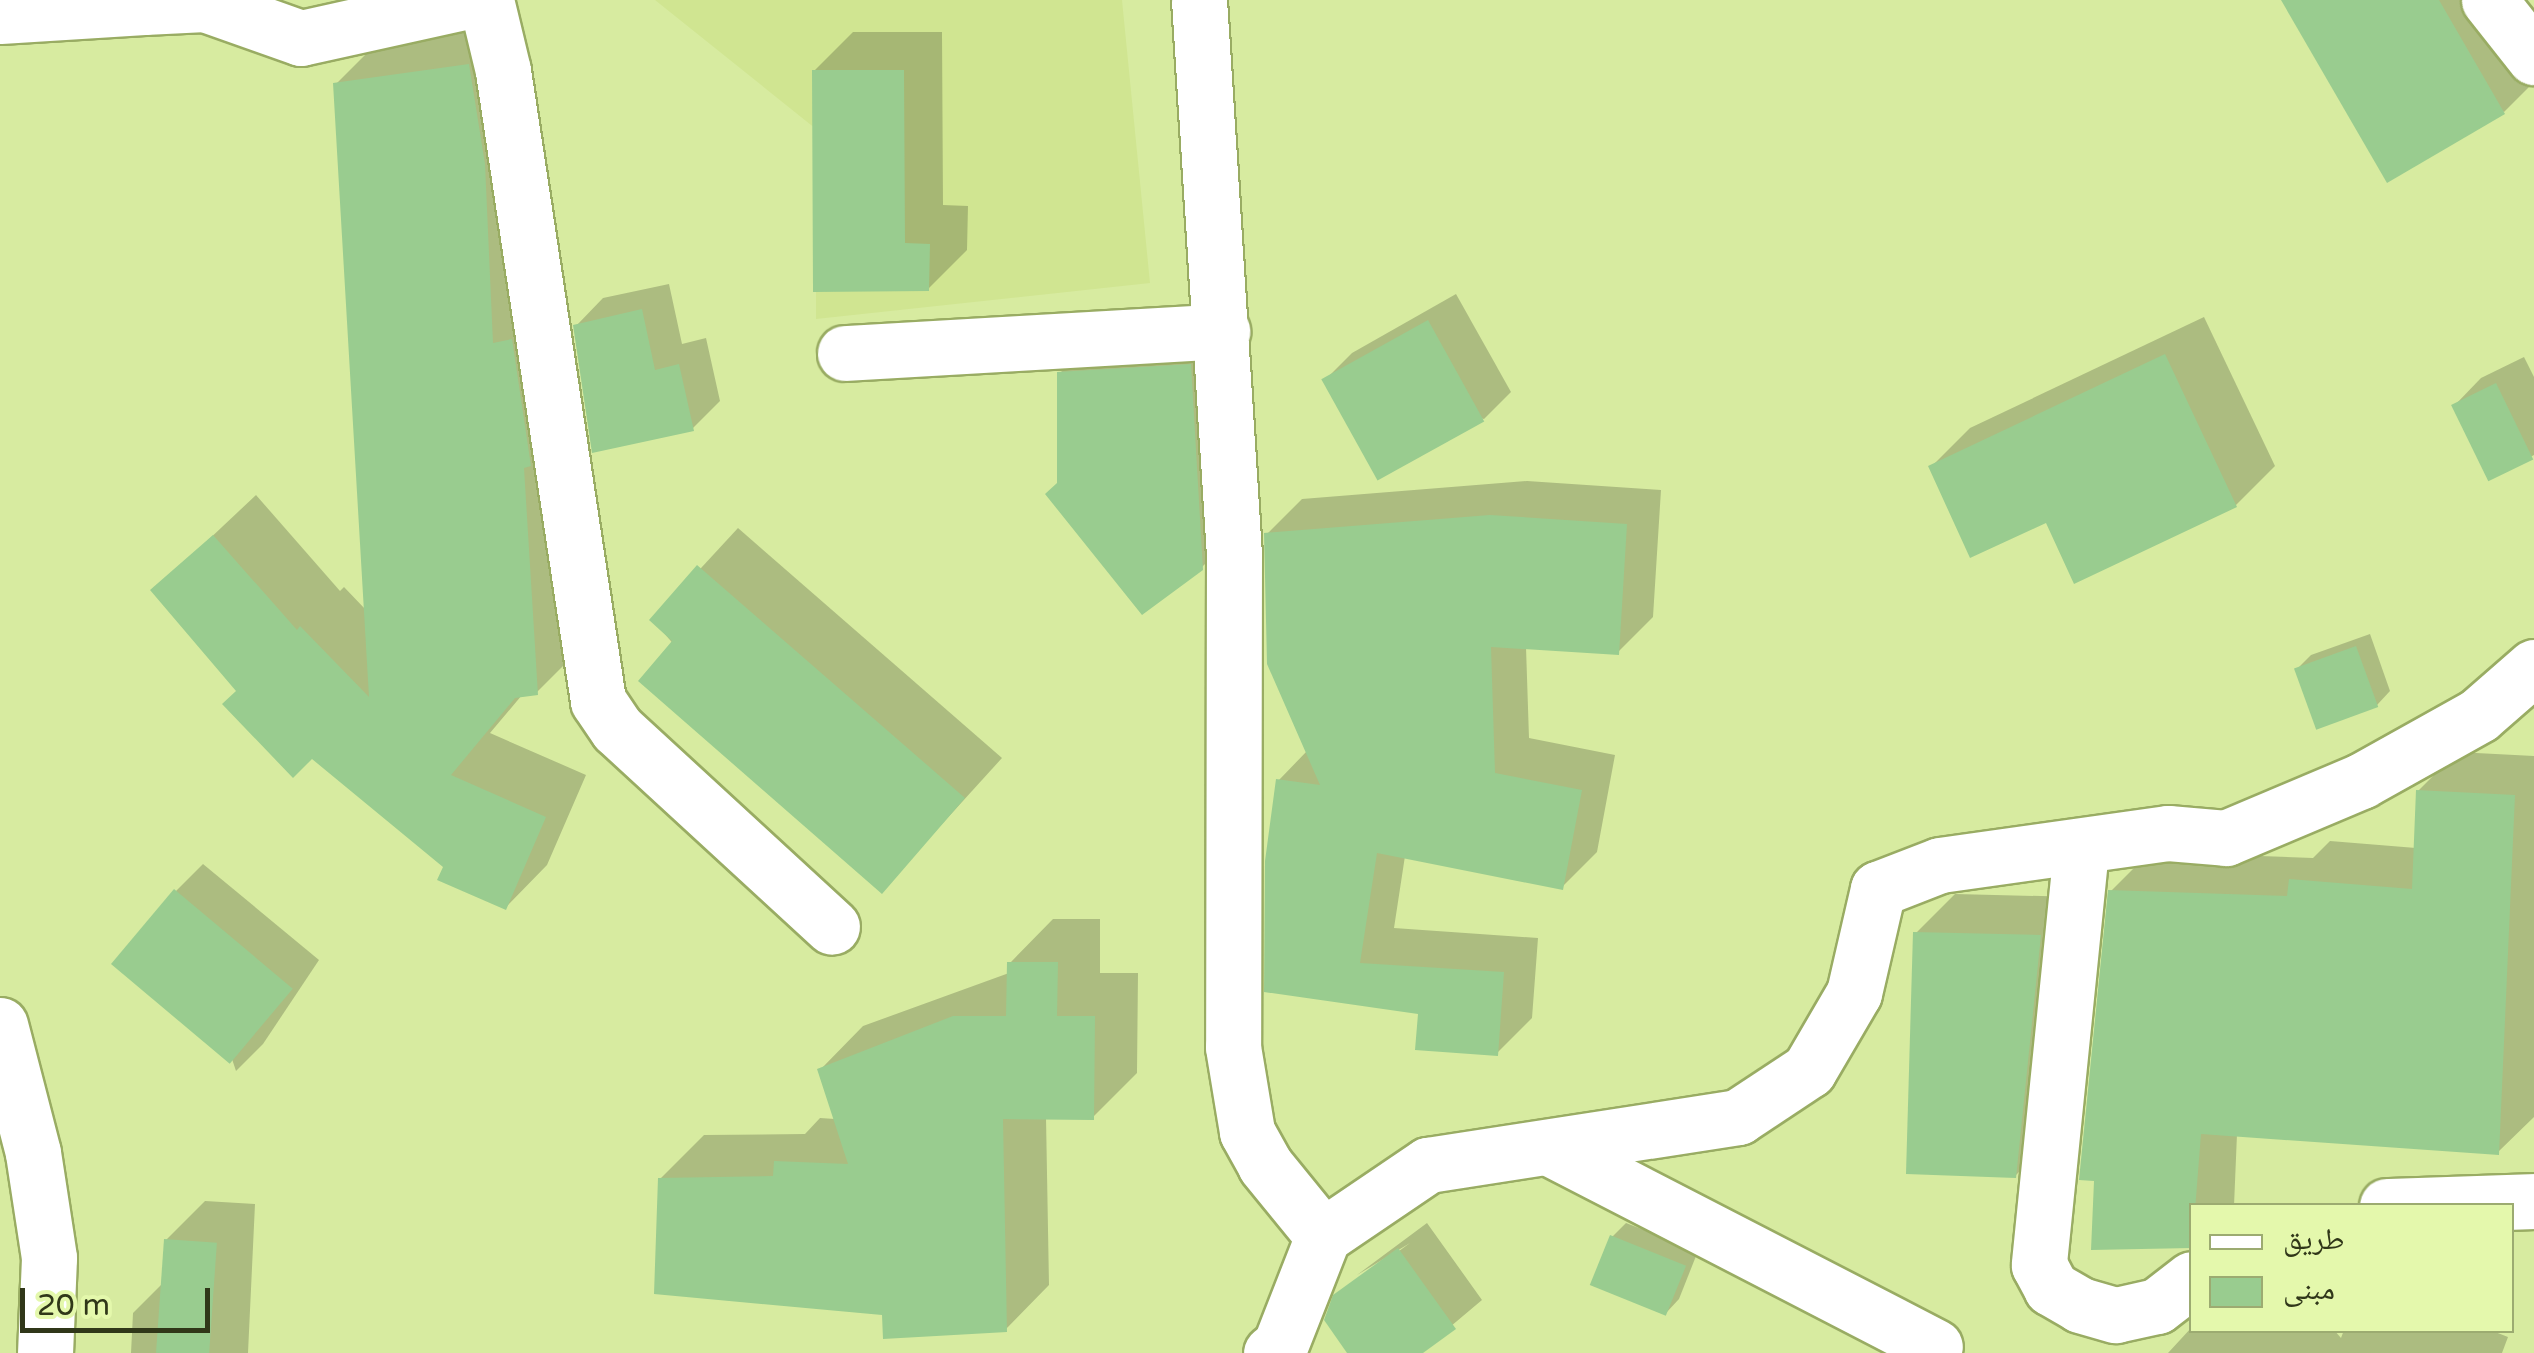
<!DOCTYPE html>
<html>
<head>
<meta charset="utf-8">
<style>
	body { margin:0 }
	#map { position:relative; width:2534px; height:1353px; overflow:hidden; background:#d7eba0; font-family:"Varela Round","Noto Naskh Arabic",sans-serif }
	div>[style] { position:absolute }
	.built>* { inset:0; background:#d0e591 }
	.shadow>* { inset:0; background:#0003 }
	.building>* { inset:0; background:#99cc8f; transform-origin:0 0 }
	.roads { filter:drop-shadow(2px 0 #99ac63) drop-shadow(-2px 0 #99ac63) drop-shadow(0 2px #99ac63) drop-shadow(0 -2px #99ac63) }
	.minor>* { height:55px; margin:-27.5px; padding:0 27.5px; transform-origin:27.5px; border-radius:27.5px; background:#fff }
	span { translate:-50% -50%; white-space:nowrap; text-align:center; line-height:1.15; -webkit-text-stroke:10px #e4f8ac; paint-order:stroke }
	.legend { position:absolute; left:2189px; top:1203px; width:325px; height:130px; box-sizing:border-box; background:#e4f8ac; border:2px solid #9cab71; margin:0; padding:12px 18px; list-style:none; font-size:30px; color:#303719 }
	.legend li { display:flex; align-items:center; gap:20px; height:50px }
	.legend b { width:50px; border:2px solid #9cab71 }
	.scale { position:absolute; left:20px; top:1288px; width:190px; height:45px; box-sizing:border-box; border:5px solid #303719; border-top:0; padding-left:12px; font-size:30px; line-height:35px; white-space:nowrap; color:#303719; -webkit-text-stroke:8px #e4f8ac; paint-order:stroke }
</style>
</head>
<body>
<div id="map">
	<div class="built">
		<div style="clip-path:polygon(655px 0,1122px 0,1150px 283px,816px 319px,816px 129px)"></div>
	</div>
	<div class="shadow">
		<div style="clip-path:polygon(2284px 0,2500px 0,2534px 82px,2504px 112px)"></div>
		<div style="clip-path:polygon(510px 24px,578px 651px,536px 693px,522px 695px,490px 733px,586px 775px,547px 865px,506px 907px,312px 756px,240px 691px,154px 591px,256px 495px,340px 591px,344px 587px,366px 610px,336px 84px,378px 42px)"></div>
		<div style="clip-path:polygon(853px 32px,942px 32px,943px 205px,968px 206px,967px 250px,928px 289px,814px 71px)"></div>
		<div style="clip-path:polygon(669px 284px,682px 344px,706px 338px,720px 401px,693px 428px,576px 326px,603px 298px)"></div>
		<div style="clip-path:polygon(1456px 294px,1511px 392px,1484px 419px,1325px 380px,1352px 353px)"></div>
		<div style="clip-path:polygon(2204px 317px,2275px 466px,2236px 505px,1931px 467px,1970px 428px)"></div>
		<div style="clip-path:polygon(1229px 326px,1241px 528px,1201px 568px,1060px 483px,1060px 373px,1099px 334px)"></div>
		<div style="clip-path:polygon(2524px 357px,2534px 377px,2534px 455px,2489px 478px,2454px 406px,2481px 378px)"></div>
		<div style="clip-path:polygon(1527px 481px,1661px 490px,1653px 617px,1618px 652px,1526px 647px,1529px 738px,1615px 755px,1597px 852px,1562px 887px,1405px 856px,1394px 928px,1538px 938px,1532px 1018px,1497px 1053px,1420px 1012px,1267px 989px,1279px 780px,1307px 751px,1267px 534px,1302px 499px)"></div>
		<div style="clip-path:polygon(738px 528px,1002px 758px,882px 890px,653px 620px)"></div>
		<div style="clip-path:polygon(2370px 634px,2390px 691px,2377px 705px,2297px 669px,2311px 655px)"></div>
		<div style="clip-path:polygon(2457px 752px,2534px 756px,2534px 1117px,2498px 1152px,2237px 1134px,2234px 1206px,2192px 1206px,2111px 891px,2150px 852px,2313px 858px,2330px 841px,2416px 848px,2418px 791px)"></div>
		<div style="clip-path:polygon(203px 864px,319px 960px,263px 1044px,236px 1071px,176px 891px)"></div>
		<div style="clip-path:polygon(1955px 894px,2079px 897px,2054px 1137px,2015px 1176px,1916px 933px)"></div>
		<div style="clip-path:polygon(1053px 919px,1100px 919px,1100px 973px,1138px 973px,1137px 1073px,1093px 1117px,1046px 1117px,1049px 1285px,1006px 1329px,884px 1312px,660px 1179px,704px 1135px,805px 1134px,820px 1118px,835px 1119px,820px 1070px,863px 1026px,1009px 973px,1010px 963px)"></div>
		<div style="clip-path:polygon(205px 1201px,255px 1204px,248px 1353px,131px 1353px,133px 1313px,163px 1283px,166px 1240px)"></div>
		<div style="clip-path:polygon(1427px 1223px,1482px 1300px,1419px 1353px,1350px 1353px,1336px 1297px,1410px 1243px,1357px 1275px)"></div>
		<div style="clip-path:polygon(1626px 1223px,1698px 1251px,1679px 1299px,1666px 1313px,1612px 1237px)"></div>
		<div style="clip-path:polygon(2192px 1327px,2334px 1330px,2341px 1338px,2344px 1330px,2490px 1330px,2508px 1337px,2502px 1353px,2168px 1353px)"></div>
	</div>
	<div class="building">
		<div style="clip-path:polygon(2281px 0,2439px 0,2505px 114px,2387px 183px)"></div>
		<div style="clip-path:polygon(469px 64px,485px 164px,493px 343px,512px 339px,531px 466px,524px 468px,538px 695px,515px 698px,451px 775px,546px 817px,506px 910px,437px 880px,443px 867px,312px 759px,293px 778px,222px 704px,236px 691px,150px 590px,213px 535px,297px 630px,300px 626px,369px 697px,333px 83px)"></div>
		<div style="clip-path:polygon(812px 70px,904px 70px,905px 243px,930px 244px,929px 291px,813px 292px)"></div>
		<div style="clip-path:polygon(642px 309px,655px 370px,679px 364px,694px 431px,592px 453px,573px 325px)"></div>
		<div style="left:1428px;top:320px;width:116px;height:122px;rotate:61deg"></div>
		<div style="clip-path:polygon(2165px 354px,2237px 507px,2074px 584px,2046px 523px,1970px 558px,1928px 466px)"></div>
		<div style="clip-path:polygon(1191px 364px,1203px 570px,1142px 615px,1045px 494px,1057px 483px,1057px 372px)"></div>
		<div style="left:2496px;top:383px;width:85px;height:50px;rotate:64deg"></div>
		<div style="clip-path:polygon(1490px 515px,1627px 524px,1619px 655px,1491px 647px,1495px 773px,1582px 790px,1563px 890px,1377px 853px,1360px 963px,1504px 972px,1498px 1056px,1415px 1050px,1418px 1014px,1264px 992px,1265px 861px,1276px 779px,1320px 785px,1267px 664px,1264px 533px)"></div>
		<div style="clip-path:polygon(697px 565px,965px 798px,882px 894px,638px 681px,672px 641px,649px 620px)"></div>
		<div style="left:2356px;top:646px;width:65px;height:66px;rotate:70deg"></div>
		<div style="clip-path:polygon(2416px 790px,2515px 795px,2499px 1155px,2201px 1134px,2192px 1248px,2091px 1250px,2094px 1181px,2079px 1180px,2108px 890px,2287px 896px,2289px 879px,2412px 889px)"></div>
		<div style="left:174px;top:889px;width:155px;height:98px;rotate:40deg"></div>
		<div style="clip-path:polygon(1913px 932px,2041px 935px,2016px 1178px,1906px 1174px)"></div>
		<div style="clip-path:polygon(1007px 962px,1058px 962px,1057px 1016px,1095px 1016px,1094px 1120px,1003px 1119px,1007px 1332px,883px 1339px,882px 1315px,654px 1294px,658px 1178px,773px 1176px,774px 1161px,848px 1164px,817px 1069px,953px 1016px,1006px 1016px)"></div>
		<div style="left:1610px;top:1235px;width:82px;height:54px;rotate:22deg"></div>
		<div style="left:164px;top:1239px;width:53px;height:114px;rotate:4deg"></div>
		<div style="clip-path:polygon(1398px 1248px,1456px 1329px,1423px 1353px,1347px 1353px,1324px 1320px,1333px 1295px)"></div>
	</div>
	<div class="roads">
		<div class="minor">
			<div style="left:135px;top:0;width:11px;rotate:38deg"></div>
			<div style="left:144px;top:7px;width:61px;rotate:-2.8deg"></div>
			<div style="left:205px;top:4px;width:102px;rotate:19.5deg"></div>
			<div style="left:301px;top:38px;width:175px;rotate:-12.5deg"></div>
			<div style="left:486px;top:0;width:73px;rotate:76.5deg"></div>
			<div style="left:503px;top:71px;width:637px;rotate:81.42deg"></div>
			<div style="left:598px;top:701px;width:34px;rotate:56deg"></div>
			<div style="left:617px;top:729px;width:292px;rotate:42.6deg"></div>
			<div style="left:1199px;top:0;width:555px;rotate:86.39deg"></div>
			<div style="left:1234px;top:554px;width:493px;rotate:90.1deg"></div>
			<div style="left:1233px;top:1047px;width:86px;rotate:80.6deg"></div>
			<div style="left:1247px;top:1132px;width:38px;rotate:61deg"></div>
			<div style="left:1265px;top:1165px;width:92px;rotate:50.8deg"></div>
			<div style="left:2489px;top:0;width:73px;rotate:51.7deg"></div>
			<div style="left:0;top:16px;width:144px;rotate:-3.6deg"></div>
			<div style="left:845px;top:353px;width:378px;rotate:-3.3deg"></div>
			<div style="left:2081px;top:849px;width:418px;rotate:95.8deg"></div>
			<div style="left:2039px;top:1265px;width:26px;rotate:62deg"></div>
			<div style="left:2051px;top:1288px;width:34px;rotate:30deg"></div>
			<div style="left:2080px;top:1305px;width:37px;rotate:16deg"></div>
			<div style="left:2116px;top:1315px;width:42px;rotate:-12.4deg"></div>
			<div style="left:2157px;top:1306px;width:44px;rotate:-37.6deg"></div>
			<div style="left:0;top:1025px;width:132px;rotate:75.5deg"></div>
			<div style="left:33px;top:1153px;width:106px;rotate:81.3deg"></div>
			<div style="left:49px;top:1258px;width:95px;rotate:92.4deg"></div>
			<div style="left:1550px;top:1148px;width:433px;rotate:27.3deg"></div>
			<div style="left:2387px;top:1206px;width:147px;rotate:-1.9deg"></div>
			<div style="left:1271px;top:1353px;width:11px;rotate:-38deg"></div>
			<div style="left:1280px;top:1346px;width:118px;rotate:-68.6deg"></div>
			<div style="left:1323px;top:1236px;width:127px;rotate:-34.1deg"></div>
			<div style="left:1428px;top:1165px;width:314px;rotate:-8.8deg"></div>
			<div style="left:1738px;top:1117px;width:85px;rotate:-33.5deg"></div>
			<div style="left:1809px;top:1070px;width:89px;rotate:-59.7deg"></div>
			<div style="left:1854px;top:993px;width:107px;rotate:-77deg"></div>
			<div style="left:1878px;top:889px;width:66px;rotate:-21.2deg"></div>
			<div style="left:1940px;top:865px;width:230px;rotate:-8deg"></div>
			<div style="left:2168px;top:833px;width:58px;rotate:4.9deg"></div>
			<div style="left:2226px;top:838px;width:147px;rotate:-22.9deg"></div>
			<div style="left:2361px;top:781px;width:135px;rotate:-29.2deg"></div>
			<div style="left:2479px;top:715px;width:73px;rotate:-41.1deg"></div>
		</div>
	</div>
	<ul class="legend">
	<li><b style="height:12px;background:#fff"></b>طريق</li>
	<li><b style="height:28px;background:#99cc8f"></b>مبنى</li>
	</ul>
	<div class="scale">20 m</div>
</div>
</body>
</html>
